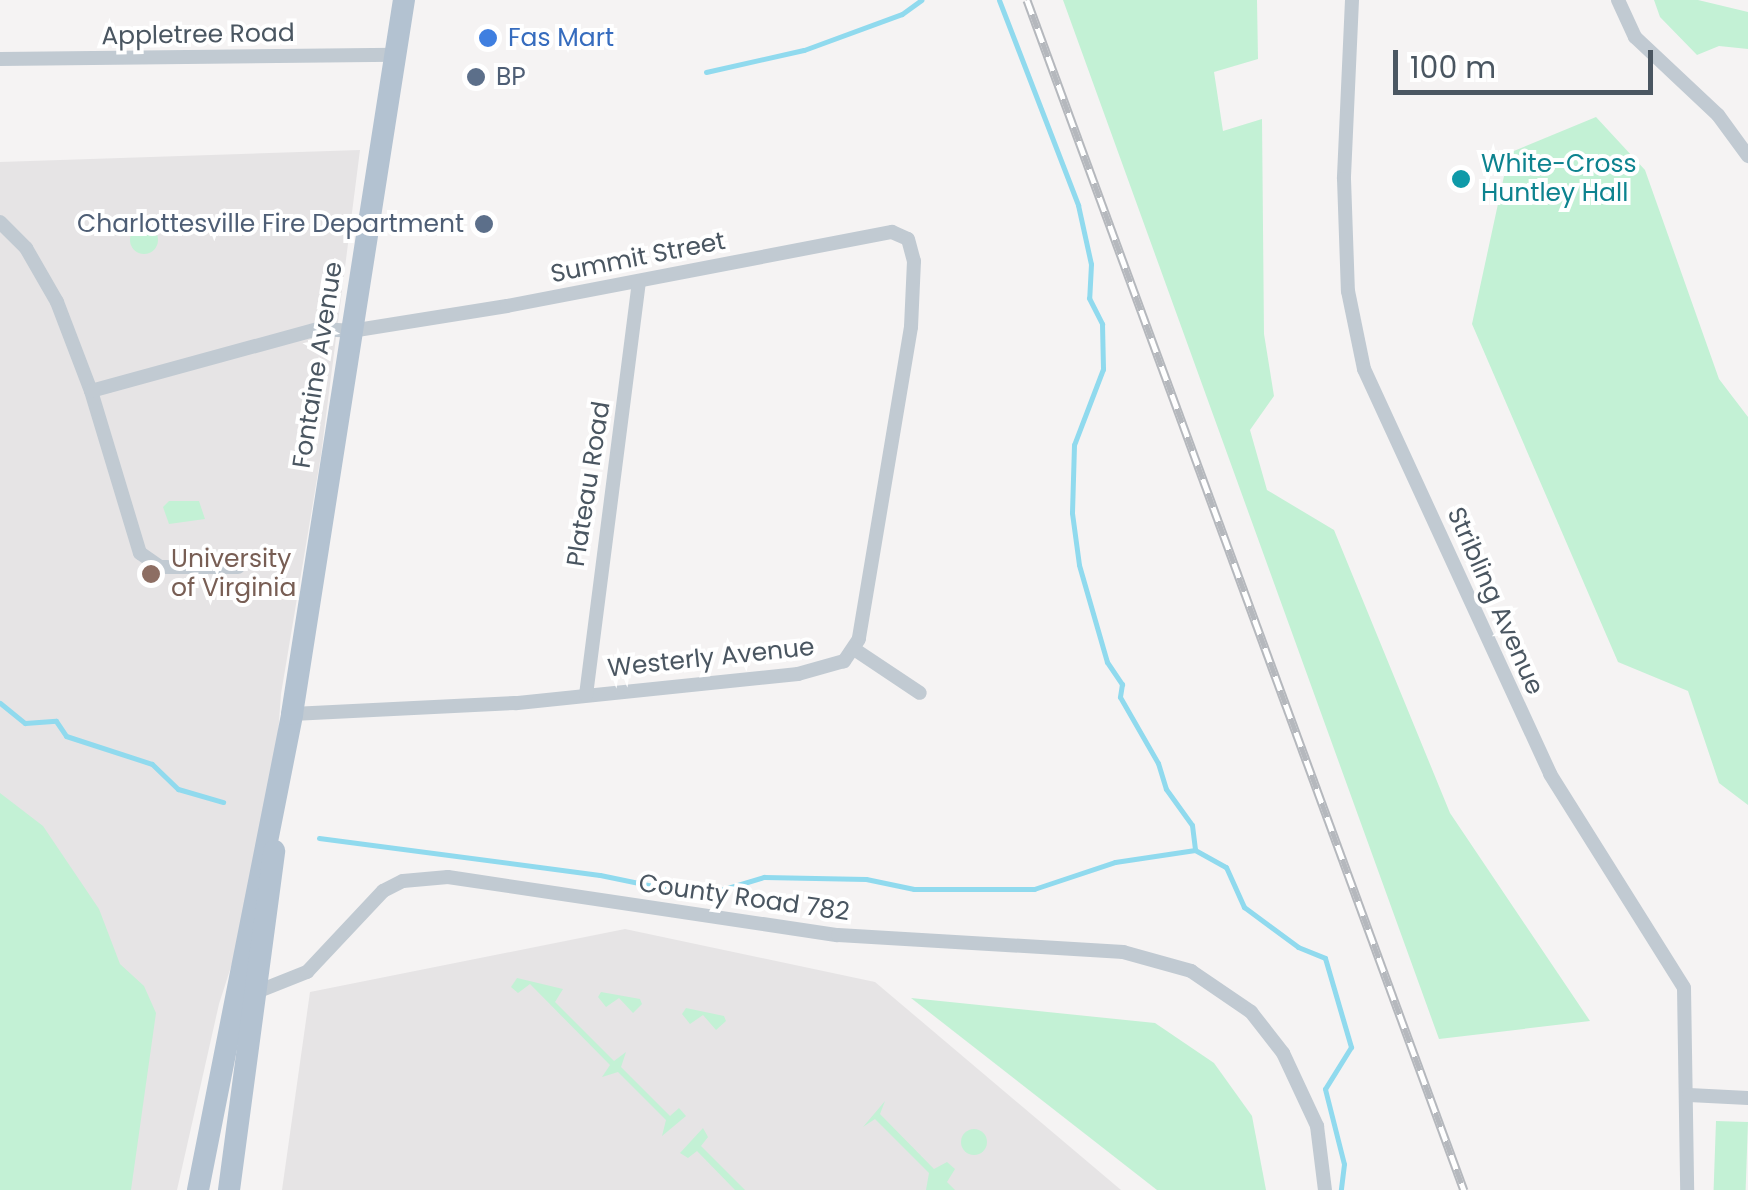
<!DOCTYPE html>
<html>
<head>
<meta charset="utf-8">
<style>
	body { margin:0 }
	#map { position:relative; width:1748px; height:1190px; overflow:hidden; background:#f5f3f3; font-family:Poppins,sans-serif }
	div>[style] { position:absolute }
	.education>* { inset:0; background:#e6e4e5 }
	.green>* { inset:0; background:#c3f1d5; transform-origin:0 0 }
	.round { border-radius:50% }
	.stream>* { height:5px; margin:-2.5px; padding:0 2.5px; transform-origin:2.5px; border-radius:2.5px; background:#90daee }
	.street>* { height:14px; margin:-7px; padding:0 7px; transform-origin:7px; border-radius:7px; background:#c1cad2 }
	.primary>* { height:22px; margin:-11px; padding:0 11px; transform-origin:11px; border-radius:11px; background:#b3c2d1 }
	.rail>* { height:9px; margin-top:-4.5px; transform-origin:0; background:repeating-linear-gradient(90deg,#fff 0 15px,#b5b8bd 0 30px); box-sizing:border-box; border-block:2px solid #b5b8bd }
	.dots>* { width:28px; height:28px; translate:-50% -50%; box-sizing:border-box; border:5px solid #fff; border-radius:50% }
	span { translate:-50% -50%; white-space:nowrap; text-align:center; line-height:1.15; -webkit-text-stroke:8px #fff; paint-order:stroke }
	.street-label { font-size:25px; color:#4a5661 }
	.shop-label { font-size:25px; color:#366cbe }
	.left { translate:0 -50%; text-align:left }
	.service-label { font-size:25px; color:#4e5e75 }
	.right { translate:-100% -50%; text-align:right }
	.culture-label { font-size:25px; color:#0d838f }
	.education-label { font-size:25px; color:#785e54 }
	.scale { position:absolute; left:1393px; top:50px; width:260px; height:45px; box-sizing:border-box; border:5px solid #4a5661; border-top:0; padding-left:12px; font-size:30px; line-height:35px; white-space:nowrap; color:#4a5661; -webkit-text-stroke:8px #fff; paint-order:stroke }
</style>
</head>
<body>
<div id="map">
	<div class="education">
		<div style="clip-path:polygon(360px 150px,321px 455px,281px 694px,270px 845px,219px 1004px,177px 1190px,0 1190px,0 162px)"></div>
		<div style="clip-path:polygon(625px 929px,875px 982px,1121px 1190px,282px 1190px,310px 992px)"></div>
	</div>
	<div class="green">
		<div style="clip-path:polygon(1063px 0,1257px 0,1258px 59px,1214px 72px,1223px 131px,1262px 119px,1264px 334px,1274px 396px,1250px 430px,1267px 490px,1334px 530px,1450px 813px,1590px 1021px,1439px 1039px)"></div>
		<div style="clip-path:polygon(1654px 0,1698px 0,1748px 12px,1748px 49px,1719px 46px,1697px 55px,1660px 17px)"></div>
		<div style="clip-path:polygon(1596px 117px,1645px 170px,1719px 379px,1748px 417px,1748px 805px,1719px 783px,1688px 691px,1618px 662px,1472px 324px,1509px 153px)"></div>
		<div class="round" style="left:130px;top:226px;width:28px;height:28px"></div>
		<div style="clip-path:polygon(169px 501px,199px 501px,205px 519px,169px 524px,163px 507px)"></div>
		<div style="clip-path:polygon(0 793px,43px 826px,99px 909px,120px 964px,144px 986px,156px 1013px,131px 1190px,0 1190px)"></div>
		<div style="clip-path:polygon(517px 978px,563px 989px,555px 1002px,614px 1061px,626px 1052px,621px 1067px,670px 1116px,679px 1108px,686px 1116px,662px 1136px,666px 1120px,618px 1072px,602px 1077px,610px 1065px,530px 984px,518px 993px,511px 987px)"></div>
		<div style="clip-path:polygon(601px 992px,640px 999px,642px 1004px,633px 1013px,619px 998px,606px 1007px,598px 997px)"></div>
		<div style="clip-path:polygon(911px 998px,1155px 1023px,1214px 1063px,1252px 1116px,1266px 1190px,1157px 1190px)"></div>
		<div style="clip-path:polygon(686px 1008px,724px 1016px,726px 1021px,716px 1030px,703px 1015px,690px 1024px,682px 1014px)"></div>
		<div style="clip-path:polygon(885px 1101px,880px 1114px,934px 1169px,947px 1162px,955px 1169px,947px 1182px,955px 1190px,926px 1190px,929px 1173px,875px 1119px,863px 1127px)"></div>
		<div style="left:1716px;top:1121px;width:32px;height:69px;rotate:2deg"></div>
		<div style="clip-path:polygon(703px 1128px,708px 1137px,701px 1146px,745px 1190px,735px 1190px,697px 1151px,688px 1158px,680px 1153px)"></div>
		<div class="round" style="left:961px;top:1129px;width:26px;height:26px"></div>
	</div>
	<div class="stream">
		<div style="left:999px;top:0;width:220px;rotate:68.9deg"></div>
		<div style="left:1078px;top:205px;width:60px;rotate:77.6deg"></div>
		<div style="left:1091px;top:264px;width:34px;rotate:93deg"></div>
		<div style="left:1089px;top:298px;width:29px;rotate:63deg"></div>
		<div style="left:1102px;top:324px;width:45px;rotate:88.7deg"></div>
		<div style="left:1103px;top:369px;width:81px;rotate:110.9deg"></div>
		<div style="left:1074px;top:445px;width:68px;rotate:91.7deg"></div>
		<div style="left:1072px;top:513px;width:52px;rotate:82.3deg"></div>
		<div style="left:1079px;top:565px;width:101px;rotate:73.9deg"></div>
		<div style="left:1107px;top:662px;width:27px;rotate:56deg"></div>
		<div style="left:1122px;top:684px;width:13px;rotate:99deg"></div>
		<div style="left:1120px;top:697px;width:76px;rotate:60.1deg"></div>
		<div style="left:1158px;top:763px;width:27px;rotate:73deg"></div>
		<div style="left:1166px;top:789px;width:44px;rotate:54.2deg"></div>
		<div style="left:1192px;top:825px;width:25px;rotate:83deg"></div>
		<div style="left:706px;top:72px;width:100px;rotate:-12.7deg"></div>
		<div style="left:804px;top:50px;width:104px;rotate:-20.2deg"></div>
		<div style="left:902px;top:14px;width:24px;rotate:-36deg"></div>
		<div style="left:0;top:703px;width:32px;rotate:39deg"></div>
		<div style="left:25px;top:723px;width:31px;rotate:-4deg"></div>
		<div style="left:56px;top:721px;width:18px;rotate:56deg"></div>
		<div style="left:66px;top:736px;width:90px;rotate:18deg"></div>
		<div style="left:152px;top:764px;width:36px;rotate:44deg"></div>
		<div style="left:178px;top:789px;width:47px;rotate:16.1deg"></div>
		<div style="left:319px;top:838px;width:283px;rotate:7.5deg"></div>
		<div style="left:600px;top:875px;width:103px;rotate:11.7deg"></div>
		<div style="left:701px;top:896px;width:66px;rotate:-16.8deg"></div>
		<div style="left:764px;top:877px;width:102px;rotate:1.1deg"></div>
		<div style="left:866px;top:879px;width:49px;rotate:11.8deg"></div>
		<div style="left:914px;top:889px;width:120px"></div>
		<div style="left:1034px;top:889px;width:85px;rotate:-18.4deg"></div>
		<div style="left:1115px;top:862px;width:81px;rotate:-8.5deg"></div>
		<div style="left:1195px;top:850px;width:35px;rotate:29deg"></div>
		<div style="left:1226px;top:867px;width:44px;rotate:65.8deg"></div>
		<div style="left:1244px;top:907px;width:67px;rotate:36.5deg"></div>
		<div style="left:1298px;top:947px;width:29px;rotate:22deg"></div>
		<div style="left:1325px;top:958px;width:93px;rotate:73.7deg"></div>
		<div style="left:1351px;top:1047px;width:49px;rotate:121.8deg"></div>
		<div style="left:1325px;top:1089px;width:77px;rotate:75.8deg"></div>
		<div style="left:1344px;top:1164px;width:26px;rotate:97deg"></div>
	</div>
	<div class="street">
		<div style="left:1352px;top:0;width:179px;rotate:92.6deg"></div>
		<div style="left:1344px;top:179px;width:112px;rotate:88deg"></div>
		<div style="left:1348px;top:291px;width:80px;rotate:78.4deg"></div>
		<div style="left:1364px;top:369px;width:446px;rotate:65.3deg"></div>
		<div style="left:1550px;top:774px;width:252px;rotate:57.9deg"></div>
		<div style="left:1684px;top:988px;width:202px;rotate:89.1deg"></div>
		<div style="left:1618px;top:0;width:41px;rotate:65.3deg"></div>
		<div style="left:1635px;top:37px;width:114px;rotate:43.2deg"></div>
		<div style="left:1718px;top:115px;width:51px;rotate:53.8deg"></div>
		<div style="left:0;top:59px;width:396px;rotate:-0.6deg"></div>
		<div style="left:0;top:222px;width:37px;rotate:45deg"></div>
		<div style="left:26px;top:248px;width:62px;rotate:60.1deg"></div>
		<div style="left:57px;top:302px;width:95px;rotate:69.1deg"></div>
		<div style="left:91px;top:391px;width:169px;rotate:73.2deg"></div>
		<div style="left:140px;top:553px;width:24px;rotate:35deg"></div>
		<div style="left:160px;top:567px;width:78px"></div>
		<div style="left:91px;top:391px;width:235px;rotate:-15.3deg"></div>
		<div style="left:318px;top:329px;width:33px;rotate:3deg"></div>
		<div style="left:351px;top:331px;width:158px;rotate:-9.1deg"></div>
		<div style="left:507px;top:306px;width:392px;rotate:-10.9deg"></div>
		<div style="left:892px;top:232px;width:17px;rotate:24deg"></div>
		<div style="left:908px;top:239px;width:23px;rotate:75deg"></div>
		<div style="left:914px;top:261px;width:66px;rotate:92.6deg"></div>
		<div style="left:911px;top:327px;width:316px;rotate:99.5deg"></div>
		<div style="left:859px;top:639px;width:27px;rotate:124deg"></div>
		<div style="left:844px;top:661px;width:48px;rotate:164.2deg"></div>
		<div style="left:798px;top:674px;width:284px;rotate:174.1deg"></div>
		<div style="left:515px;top:703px;width:223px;rotate:177.2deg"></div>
		<div style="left:854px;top:649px;width:79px;rotate:33.7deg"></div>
		<div style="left:586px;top:695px;width:417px;rotate:-82.7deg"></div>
		<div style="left:259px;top:991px;width:52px;rotate:-21.6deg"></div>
		<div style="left:307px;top:972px;width:111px;rotate:-46.8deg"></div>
		<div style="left:383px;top:891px;width:22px;rotate:-27deg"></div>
		<div style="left:403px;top:881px;width:45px;rotate:-5.1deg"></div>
		<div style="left:448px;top:877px;width:394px;rotate:8.5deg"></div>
		<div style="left:838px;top:935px;width:286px;rotate:3.4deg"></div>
		<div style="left:1123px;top:952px;width:71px;rotate:15.6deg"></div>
		<div style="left:1191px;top:971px;width:73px;rotate:34.3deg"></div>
		<div style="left:1251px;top:1012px;width:52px;rotate:52deg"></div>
		<div style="left:1283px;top:1053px;width:81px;rotate:65deg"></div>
		<div style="left:1317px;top:1126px;width:64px;rotate:82.9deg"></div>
		<div style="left:1689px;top:1095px;width:59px;rotate:2.9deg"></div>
	</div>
	<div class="primary">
		<div style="left:198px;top:1190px;width:485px;rotate:-78.8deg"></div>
		<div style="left:292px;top:714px;width:723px;rotate:-81.09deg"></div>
		<div style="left:229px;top:1190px;width:342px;rotate:-82.4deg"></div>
	</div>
	<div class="rail">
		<div style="left:1027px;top:0;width:1268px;rotate:69.84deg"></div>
	</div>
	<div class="dots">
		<div style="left:488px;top:38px;background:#3f7fe0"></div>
		<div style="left:476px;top:77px;background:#5c6f8a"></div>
		<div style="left:1461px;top:179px;background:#0f9aa8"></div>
		<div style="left:484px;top:224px;background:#5c6f8a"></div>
		<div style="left:151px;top:574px;background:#8d6e63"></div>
	</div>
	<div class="street-label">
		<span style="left:198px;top:35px;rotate:-1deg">Appletree Road</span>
		<span style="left:638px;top:258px;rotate:-11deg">Summit Street</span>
		<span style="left:318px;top:365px;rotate:-81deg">Fontaine Avenue</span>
		<span style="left:589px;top:484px;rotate:-81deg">Plateau Road</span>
		<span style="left:1495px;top:601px;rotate:66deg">Stribling Avenue</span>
		<span style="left:711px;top:658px;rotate:-6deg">Westerly Avenue</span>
		<span style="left:744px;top:898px;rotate:8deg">County Road 782</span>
	</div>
	<div class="shop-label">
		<span class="left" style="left:508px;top:38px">Fas Mart</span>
	</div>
	<div class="service-label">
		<span class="left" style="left:496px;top:77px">BP</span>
		<span class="right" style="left:464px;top:224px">Charlottesville Fire Department</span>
	</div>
	<div class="culture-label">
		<span class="left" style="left:1481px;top:179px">White-Cross<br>Huntley Hall</span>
	</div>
	<div class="education-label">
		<span class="left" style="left:171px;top:574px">University<br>of Virginia</span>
	</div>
	<div class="scale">100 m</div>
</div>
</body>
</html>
